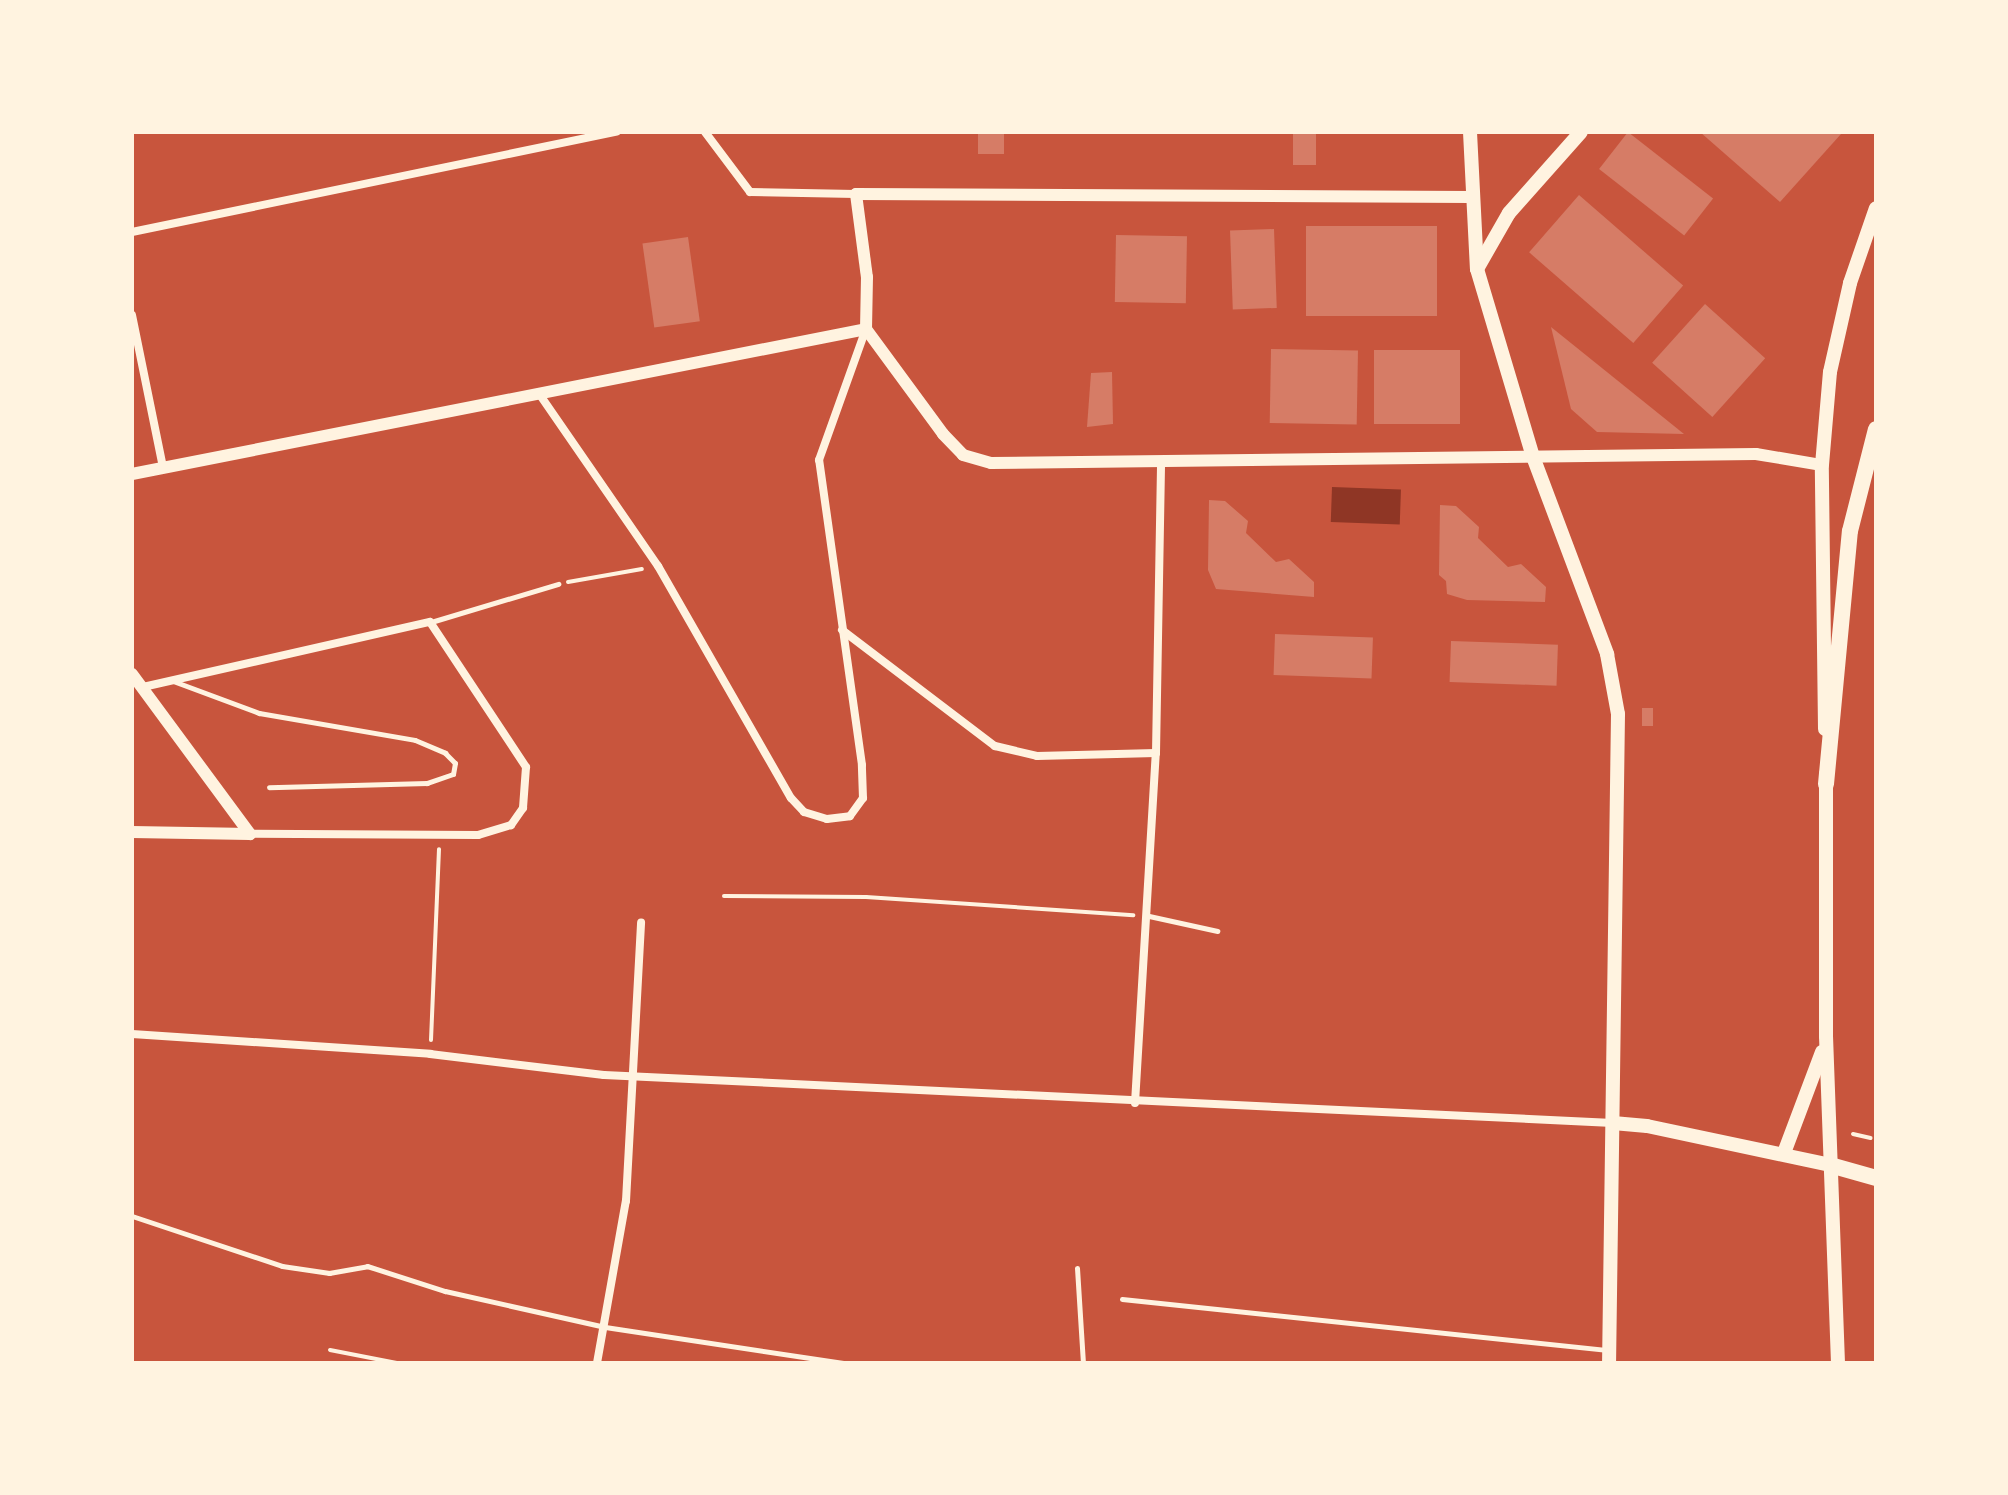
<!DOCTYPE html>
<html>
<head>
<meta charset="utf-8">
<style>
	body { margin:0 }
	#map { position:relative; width:2008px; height:1495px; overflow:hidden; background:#c8553d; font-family:"Golos Text",sans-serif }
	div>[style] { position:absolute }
	.water>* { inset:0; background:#8f3625; transform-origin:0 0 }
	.building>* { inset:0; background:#d67c66; transform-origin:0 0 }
	.path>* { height:4px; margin:-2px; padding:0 2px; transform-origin:2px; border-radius:2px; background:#fff3e0 }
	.service>* { height:5px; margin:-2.5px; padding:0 2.5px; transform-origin:2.5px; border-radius:2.5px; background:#fff3e0 }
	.minor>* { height:8px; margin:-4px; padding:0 4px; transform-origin:4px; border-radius:4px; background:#fff3e0 }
	.tertiary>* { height:12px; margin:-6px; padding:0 6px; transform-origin:6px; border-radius:6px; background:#fff3e0 }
	.secondary>* { height:14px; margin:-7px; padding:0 7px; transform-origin:7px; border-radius:7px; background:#fff3e0 }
	.primary>* { height:14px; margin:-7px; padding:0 7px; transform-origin:7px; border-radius:7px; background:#fff3e0 }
	.trunk>* { height:16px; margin:-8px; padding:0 8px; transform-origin:8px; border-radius:8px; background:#fff3e0 }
	span { translate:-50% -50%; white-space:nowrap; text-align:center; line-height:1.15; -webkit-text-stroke:6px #fff3e0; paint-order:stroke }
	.frame { position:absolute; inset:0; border:134px solid #fff3e0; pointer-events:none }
</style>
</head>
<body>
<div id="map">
	<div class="water">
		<div style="left:1332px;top:487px;width:69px;height:35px;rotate:2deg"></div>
	</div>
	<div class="building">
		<div style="left:978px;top:132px;width:26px;height:22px"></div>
		<div style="left:1293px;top:132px;width:23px;height:33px"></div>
		<div style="left:1628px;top:132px;width:108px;height:47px;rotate:38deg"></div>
		<div style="clip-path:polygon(1700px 132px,1839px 132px,1841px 134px,1780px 202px)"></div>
		<div style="left:1579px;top:195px;width:138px;height:76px;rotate:41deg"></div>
		<div style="left:1306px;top:226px;width:131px;height:90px"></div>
		<div style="left:1274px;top:229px;width:79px;height:44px;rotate:88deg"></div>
		<div style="left:1116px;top:235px;width:71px;height:67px;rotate:1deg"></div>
		<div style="left:688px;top:237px;width:85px;height:46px;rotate:82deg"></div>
		<div style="left:1705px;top:304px;width:81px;height:79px;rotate:42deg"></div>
		<div style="clip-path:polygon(1551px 327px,1684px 434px,1597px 432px,1571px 409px)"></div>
		<div style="left:1271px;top:349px;width:87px;height:74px;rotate:1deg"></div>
		<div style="left:1374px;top:350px;width:86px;height:74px"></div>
		<div style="clip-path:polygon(1112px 372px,1113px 424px,1087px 427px,1091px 373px)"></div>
		<div style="clip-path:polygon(1209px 500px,1225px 501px,1248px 521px,1246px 533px,1276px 562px,1289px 559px,1314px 582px,1314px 597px,1216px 589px,1208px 570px)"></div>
		<div style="clip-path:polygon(1440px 505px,1456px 506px,1479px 527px,1478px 538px,1508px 567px,1521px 564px,1546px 587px,1545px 602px,1467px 600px,1447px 594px,1446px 581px,1439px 575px)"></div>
		<div style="left:1275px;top:634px;width:98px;height:41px;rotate:2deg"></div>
		<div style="left:1451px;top:641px;width:107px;height:41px;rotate:2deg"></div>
		<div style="left:1642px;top:708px;width:11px;height:18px"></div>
	</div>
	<div class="path">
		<div style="left:568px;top:582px;width:75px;rotate:-10deg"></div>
		<div style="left:724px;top:896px;width:142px;rotate:0.4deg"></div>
		<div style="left:866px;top:897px;width:268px;rotate:3.9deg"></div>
		<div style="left:431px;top:1040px;width:191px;rotate:-87.6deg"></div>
		<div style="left:1853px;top:1134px;width:18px;rotate:13deg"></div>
		<div style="left:330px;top:1350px;width:68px;rotate:11deg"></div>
	</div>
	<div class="service">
		<div style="left:431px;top:622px;width:133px;rotate:-16.7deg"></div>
		<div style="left:173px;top:681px;width:92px;rotate:20.4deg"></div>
		<div style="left:259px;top:713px;width:158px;rotate:9.8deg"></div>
		<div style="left:415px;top:740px;width:33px;rotate:23deg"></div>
		<div style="left:445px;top:753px;width:14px;rotate:45deg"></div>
		<div style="left:455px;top:763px;width:11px;rotate:100deg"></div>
		<div style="left:453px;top:774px;width:28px;rotate:161deg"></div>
		<div style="left:427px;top:783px;width:158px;rotate:178.5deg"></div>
		<div style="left:1149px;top:916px;width:70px;rotate:12.4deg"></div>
		<div style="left:132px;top:1216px;width:158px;rotate:18.4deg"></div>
		<div style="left:282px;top:1266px;width:48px;rotate:8.5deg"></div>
		<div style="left:329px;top:1273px;width:39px;rotate:-10deg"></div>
		<div style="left:367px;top:1266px;width:82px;rotate:17.8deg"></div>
		<div style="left:445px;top:1291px;width:164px;rotate:12.7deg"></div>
		<div style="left:605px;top:1327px;width:241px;rotate:8.6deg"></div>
		<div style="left:1077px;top:1268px;width:95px;rotate:86.4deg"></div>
		<div style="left:1122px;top:1299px;width:489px;rotate:6deg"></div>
	</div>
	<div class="minor">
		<div style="left:705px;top:132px;width:75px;rotate:53.1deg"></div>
		<div style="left:750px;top:192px;width:106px;rotate:1.1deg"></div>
		<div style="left:132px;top:232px;width:495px;rotate:-11.7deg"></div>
		<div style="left:132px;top:315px;width:155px;rotate:78.5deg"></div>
		<div style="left:540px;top:395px;width:208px;rotate:55.4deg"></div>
		<div style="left:658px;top:566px;width:267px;rotate:60.2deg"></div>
		<div style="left:791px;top:798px;width:19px;rotate:47deg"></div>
		<div style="left:804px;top:812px;width:24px;rotate:17deg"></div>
		<div style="left:827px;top:819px;width:23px;rotate:-7deg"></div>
		<div style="left:850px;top:816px;width:22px;rotate:-54deg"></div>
		<div style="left:863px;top:798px;width:33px;rotate:-92deg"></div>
		<div style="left:862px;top:765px;width:308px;rotate:-98deg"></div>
		<div style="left:819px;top:460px;width:139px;rotate:-70.3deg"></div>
		<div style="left:842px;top:630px;width:192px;rotate:37.2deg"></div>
		<div style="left:995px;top:746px;width:43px;rotate:13.4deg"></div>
		<div style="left:1037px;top:756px;width:119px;rotate:-1.4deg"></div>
		<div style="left:1156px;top:753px;width:292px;rotate:-89deg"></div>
		<div style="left:143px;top:687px;width:294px;rotate:-12.8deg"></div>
		<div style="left:430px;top:622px;width:174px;rotate:56.5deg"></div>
		<div style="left:526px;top:767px;width:41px;rotate:94.2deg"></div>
		<div style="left:523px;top:808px;width:21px;rotate:125deg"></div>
		<div style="left:511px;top:825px;width:34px;rotate:163deg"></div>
		<div style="left:478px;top:835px;width:228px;rotate:-179.7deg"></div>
		<div style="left:132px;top:1034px;width:299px;rotate:3.8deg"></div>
		<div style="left:430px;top:1054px;width:175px;rotate:6.9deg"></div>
		<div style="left:604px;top:1075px;width:1010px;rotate:2.72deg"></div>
		<div style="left:1135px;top:1103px;width:351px;rotate:-86.6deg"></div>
		<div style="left:597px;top:1363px;width:165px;rotate:-79.9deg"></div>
		<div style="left:626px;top:1201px;width:279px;rotate:-86.9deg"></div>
	</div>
	<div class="tertiary">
		<div style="left:1471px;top:197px;width:615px;rotate:-179.72deg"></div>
		<div style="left:856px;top:194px;width:84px;rotate:82.5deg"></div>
		<div style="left:867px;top:277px;width:52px;rotate:91.1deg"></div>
		<div style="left:866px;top:329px;width:130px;rotate:53.7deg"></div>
		<div style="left:943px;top:434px;width:29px;rotate:46deg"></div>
		<div style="left:963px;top:455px;width:29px;rotate:16deg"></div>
		<div style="left:991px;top:463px;width:765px;rotate:-0.67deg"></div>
		<div style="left:1756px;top:454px;width:67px;rotate:9.5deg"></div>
		<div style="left:132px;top:474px;width:748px;rotate:-11.17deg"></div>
		<div style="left:132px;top:674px;width:199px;rotate:53.6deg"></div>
		<div style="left:132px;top:832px;width:118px;rotate:1deg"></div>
	</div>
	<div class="secondary">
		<div style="left:1470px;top:132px;width:137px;rotate:87.1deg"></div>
		<div style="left:1477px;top:269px;width:193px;rotate:73.4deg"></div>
		<div style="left:1532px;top:454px;width:214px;rotate:69.4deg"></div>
		<div style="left:1607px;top:654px;width:61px;rotate:79.6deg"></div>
		<div style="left:1618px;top:714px;width:649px;rotate:90.79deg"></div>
		<div style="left:1477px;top:269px;width:64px;rotate:-60.3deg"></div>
		<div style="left:1509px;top:213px;width:108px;rotate:-48.4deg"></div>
		<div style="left:1613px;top:1123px;width:34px;rotate:5deg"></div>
		<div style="left:1647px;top:1126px;width:187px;rotate:12deg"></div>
	</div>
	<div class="primary">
		<div style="left:1825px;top:729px;width:264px;rotate:-90.7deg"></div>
		<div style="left:1822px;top:465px;width:93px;rotate:-85.1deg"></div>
		<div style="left:1830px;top:372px;width:91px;rotate:-77.3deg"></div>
		<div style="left:1850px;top:283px;width:79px;rotate:-70.9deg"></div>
		<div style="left:1826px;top:774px;width:262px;rotate:90deg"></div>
		<div style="left:1826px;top:1036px;width:327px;rotate:87.9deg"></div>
		<div style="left:1784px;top:1153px;width:108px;rotate:-69.4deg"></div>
	</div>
	<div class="trunk">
		<div style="left:1826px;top:784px;width:254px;rotate:-84.6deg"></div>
		<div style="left:1850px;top:531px;width:105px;rotate:-75.7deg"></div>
		<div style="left:1830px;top:1165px;width:48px;rotate:15.8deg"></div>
	</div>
	<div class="frame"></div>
</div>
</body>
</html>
